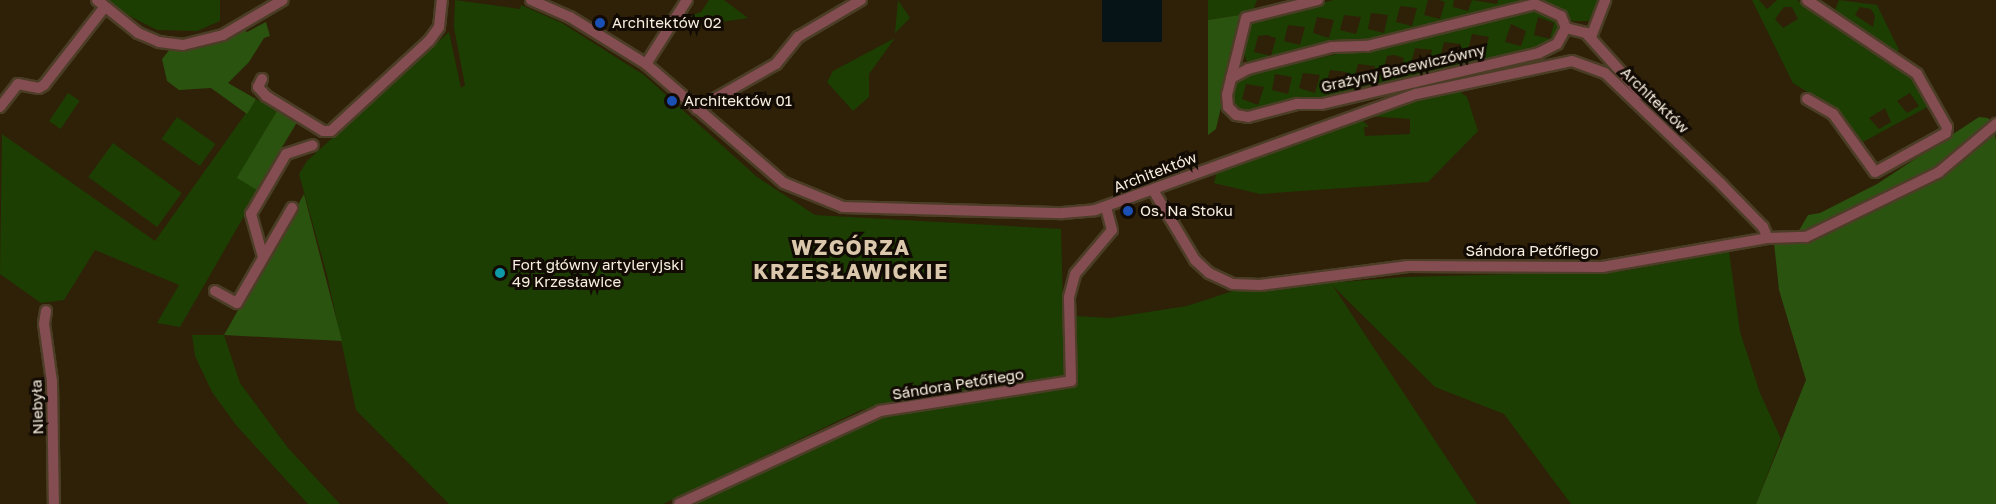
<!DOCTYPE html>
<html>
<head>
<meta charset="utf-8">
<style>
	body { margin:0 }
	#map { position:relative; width:1996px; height:504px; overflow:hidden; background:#2f2008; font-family:"Golos Text",sans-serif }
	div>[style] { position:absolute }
	.green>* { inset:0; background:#1c3e02; transform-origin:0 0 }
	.forest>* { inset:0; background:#2a530f; transform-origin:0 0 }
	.water>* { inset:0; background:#061417; transform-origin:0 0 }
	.roads { filter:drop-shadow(2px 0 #4b3d26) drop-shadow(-2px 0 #4b3d26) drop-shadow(0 2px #4b3d26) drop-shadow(0 -2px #4b3d26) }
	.street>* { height:10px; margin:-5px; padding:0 5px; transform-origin:5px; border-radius:5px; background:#844d51 }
	.dots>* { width:16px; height:16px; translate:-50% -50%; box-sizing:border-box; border:3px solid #120b03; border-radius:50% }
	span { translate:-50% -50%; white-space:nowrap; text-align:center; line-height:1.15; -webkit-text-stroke:6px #120b03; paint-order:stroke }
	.poi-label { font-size:15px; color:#f9efe1 }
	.left { translate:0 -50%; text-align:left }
	.street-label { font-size:15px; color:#f9efe1 }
	.district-label { font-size:21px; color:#dbc8ac; font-weight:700; letter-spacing:1.5px }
</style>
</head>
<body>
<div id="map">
	<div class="green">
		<div style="clip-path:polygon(109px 0,220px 0,220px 21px,197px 31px,157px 30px,118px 10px)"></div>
		<div style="clip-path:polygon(455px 0,520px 9px,521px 5px,562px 23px,644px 75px,757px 177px,815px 215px,1061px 229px,1065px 378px,861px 410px,663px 504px,449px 504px,356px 410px,327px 275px,299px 174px,307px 161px,449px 32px,461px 88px,465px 85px,454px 28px)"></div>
		<div style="clip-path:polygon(709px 0,724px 0,748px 18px,695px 26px,688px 22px,692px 15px,701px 12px)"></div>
		<div style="clip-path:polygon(898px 0,910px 18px,895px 33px)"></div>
		<div style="clip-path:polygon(1208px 0,1257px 0,1252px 13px,1208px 20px)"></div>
		<div style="clip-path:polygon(evenodd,1333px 0,1428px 0,1424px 15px,1440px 19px,1445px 2px,1439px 0,1454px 0,1453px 7px,1468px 11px,1472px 0,1497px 4px,1498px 0,1598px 0,1592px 21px,1573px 21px,1551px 4px,1538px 0,1362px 43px,1250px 63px,1246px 60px,1244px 52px,1252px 24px,1333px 0,1400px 6px,1417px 8px,1412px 26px,1396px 22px,1400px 6px,1333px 0,1371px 13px,1388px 15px,1384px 33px,1368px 29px,1371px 13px,1333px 0,1344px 15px,1361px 17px,1356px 34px,1340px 30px,1344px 15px,1333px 0,1317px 17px,1334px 20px,1329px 38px,1313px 33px,1317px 17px,1333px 0,1288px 25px,1305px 27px,1300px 45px,1284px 41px,1288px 25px,1333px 0,1267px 35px,1276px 38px,1271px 56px,1254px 52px,1258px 36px,1267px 35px)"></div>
		<div style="clip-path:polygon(evenodd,1752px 0,1759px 0,1767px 9px,1777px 0,1797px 0,1917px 82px,1931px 105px,1863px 142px,1840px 112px,1793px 83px,1752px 0,1784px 7px,1792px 7px,1798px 19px,1783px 28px,1775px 19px,1784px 7px,1752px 0,1910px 93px,1919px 106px,1907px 113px,1897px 101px,1910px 93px,1752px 0,1885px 108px,1891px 122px,1879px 129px,1869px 118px,1885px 108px)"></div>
		<div style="clip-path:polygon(evenodd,1839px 0,1877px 5px,1899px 50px,1896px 53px,1835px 10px,1839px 0,1860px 7px,1871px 9px,1875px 16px,1873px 27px,1855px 15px,1860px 7px)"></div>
		<div style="clip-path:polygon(evenodd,1532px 10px,1560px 21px,1562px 27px,1552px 44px,1361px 92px,1247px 114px,1233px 105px,1234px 86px,1245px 75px,1532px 10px,1538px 17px,1554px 23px,1550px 39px,1534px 35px,1538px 17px,1532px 10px,1511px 24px,1526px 31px,1521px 46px,1505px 42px,1511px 24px,1532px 10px,1472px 34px,1489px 37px,1484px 54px,1468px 50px,1472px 34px,1532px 10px,1444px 42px,1461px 44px,1456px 62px,1440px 58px,1444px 42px,1532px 10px,1415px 48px,1432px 50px,1428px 68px,1411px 64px,1415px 48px,1532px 10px,1394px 55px,1404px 58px,1399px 75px,1383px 71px,1387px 56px,1394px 55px,1532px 10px,1358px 64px,1375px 66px,1371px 83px,1354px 79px,1358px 64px,1532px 10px,1330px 70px,1347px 72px,1342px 89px,1326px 85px,1330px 70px,1532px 10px,1303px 73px,1320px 75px,1315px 93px,1299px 88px,1303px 73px,1532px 10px,1275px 74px,1292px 77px,1288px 94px,1272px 90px,1275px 74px,1532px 10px,1246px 84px,1264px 87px,1258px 105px,1242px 99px,1246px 84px)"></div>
		<div style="clip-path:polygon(895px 38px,869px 74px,869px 97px,853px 111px,827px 82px,833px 71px)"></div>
		<div style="clip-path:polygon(1459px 91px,1467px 97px,1478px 131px,1428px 182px,1260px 194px,1214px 183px,1217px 171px,1361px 119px,1369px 127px,1364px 127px,1365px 136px,1410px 134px,1410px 119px,1368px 116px,1418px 99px)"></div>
		<div style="left:68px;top:93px;width:14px;height:34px;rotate:34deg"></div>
		<div style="clip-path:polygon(256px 99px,277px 111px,239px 178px,259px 190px,180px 327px,157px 323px,179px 285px,95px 250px,64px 300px,41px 303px,0 274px,2px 134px,155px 241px)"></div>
		<div style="left:177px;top:117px;width:47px;height:27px;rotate:35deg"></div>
		<div style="left:113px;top:143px;width:85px;height:42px;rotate:36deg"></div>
		<div style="clip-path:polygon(1729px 251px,1740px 332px,1760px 393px,1781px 439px,1756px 504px,1571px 504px,1504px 414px,1435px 387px,1333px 286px,1477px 504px,688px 504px,870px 418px,1078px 385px,1074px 316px,1110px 318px,1187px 306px,1236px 290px,1405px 277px,1624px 271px)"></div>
		<div style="clip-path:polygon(192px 335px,224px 335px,240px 383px,288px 448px,340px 504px,308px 504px,236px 425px,212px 392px,195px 356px)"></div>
	</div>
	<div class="forest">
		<div style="clip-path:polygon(1252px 13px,1242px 16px,1216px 129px,1208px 135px,1208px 20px)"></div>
		<div style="clip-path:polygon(266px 22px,270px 36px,264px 38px,249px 62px,228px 83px,256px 99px,247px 114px,211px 88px,179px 90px,167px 81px,162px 59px,171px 48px,202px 47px,242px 28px,247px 32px)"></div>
		<div style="left:277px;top:111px;width:23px;height:78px;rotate:31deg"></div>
		<div style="clip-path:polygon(1979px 117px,1988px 118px,1993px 125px,1996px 141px,1996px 504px,1756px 504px,1806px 380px,1779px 290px,1774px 243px,1794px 239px,1808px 215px,1820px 213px,1877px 184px)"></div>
		<div style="clip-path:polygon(304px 194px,342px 341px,224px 335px)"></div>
	</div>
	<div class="water">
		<div style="left:1102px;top:0;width:60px;height:42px"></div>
	</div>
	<div class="roads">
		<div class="street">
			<div style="left:97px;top:0;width:53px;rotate:38.8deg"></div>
			<div style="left:138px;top:33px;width:23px;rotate:23deg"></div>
			<div style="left:159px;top:42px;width:24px;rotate:7deg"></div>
			<div style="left:183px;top:45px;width:41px;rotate:-14deg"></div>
			<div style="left:223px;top:35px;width:69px;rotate:-30.3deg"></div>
			<div style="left:531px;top:0;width:43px;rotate:23.6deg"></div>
			<div style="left:570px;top:17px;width:89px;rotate:31.7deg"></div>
			<div style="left:646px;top:64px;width:182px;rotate:40.8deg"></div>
			<div style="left:784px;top:183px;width:64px;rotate:22.1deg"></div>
			<div style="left:843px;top:207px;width:220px;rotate:1.6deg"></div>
			<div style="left:1063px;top:213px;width:32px;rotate:-5deg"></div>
			<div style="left:1095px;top:210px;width:341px;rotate:-19.9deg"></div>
			<div style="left:1416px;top:94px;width:159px;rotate:-11.9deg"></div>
			<div style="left:1572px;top:61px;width:35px;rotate:20deg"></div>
			<div style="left:1605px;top:73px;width:162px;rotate:43.7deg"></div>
			<div style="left:1722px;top:185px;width:59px;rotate:45.7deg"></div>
			<div style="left:1763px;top:227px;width:12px;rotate:66deg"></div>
			<div style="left:1318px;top:0;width:74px;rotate:166deg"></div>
			<div style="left:1246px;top:18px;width:79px;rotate:103.9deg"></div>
			<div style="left:1227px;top:95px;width:12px;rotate:85deg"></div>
			<div style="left:1228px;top:107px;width:11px;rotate:45deg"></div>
			<div style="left:1236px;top:115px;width:12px;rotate:9deg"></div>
			<div style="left:1248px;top:117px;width:51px;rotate:-14.9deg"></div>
			<div style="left:1297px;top:104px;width:25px"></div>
			<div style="left:1322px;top:104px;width:223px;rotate:-13.2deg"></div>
			<div style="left:1539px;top:53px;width:20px;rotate:-27deg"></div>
			<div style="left:1557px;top:44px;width:18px;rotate:-61deg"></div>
			<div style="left:1807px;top:0;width:133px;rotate:33.9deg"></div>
			<div style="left:1917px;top:74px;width:61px;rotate:60.5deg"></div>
			<div style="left:1947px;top:127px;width:6px;rotate:99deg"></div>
			<div style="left:1946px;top:133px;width:81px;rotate:151.2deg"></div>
			<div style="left:1875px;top:172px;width:72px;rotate:-125.9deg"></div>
			<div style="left:1833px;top:114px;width:30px;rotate:-150deg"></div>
			<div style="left:1591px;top:37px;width:40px;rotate:-69deg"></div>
			<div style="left:646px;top:64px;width:76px;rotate:-57.4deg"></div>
			<div style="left:1231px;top:78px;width:19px;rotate:-28deg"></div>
			<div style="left:1248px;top:69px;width:87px;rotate:-14.7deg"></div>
			<div style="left:1332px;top:47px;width:35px;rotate:-2deg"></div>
			<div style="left:1367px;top:46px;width:173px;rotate:-14deg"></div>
			<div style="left:1535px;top:4px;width:29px;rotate:25deg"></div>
			<div style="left:1561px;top:16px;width:13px;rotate:67deg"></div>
			<div style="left:1566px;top:28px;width:21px;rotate:14deg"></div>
			<div style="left:1586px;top:33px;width:82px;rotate:48deg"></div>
			<div style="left:262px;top:79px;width:9px;rotate:117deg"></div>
			<div style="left:258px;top:87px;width:12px;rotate:48deg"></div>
			<div style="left:266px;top:96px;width:67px;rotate:31.6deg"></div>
			<div style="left:323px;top:131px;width:8px"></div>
			<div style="left:331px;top:131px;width:133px;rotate:-42.6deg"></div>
			<div style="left:429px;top:41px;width:17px;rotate:-54deg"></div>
			<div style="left:439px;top:27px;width:27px;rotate:-84deg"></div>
			<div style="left:0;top:107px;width:29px;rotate:-52deg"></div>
			<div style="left:18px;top:84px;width:21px;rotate:11deg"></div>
			<div style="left:39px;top:88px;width:6px;rotate:-31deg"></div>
			<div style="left:44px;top:85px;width:98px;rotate:-52.1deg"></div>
			<div style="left:697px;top:109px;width:91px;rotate:-29.7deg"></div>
			<div style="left:776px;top:64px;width:35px;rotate:-51deg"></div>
			<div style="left:798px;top:37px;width:73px;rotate:-30.4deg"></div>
			<div style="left:1153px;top:190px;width:82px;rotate:59deg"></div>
			<div style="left:1195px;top:260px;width:19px;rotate:43deg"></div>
			<div style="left:1209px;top:273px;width:26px;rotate:25deg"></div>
			<div style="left:1233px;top:284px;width:27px;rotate:2deg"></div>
			<div style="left:1260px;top:285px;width:149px;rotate:-7.3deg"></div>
			<div style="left:1408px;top:266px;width:194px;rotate:0.3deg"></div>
			<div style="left:1602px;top:267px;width:169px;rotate:-9.9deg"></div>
			<div style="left:1768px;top:238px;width:38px;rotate:-2deg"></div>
			<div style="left:1806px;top:237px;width:148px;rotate:-26deg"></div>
			<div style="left:1939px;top:172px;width:75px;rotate:-40.1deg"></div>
			<div style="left:263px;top:257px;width:45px;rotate:-105.6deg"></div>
			<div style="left:251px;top:214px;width:69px;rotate:-59.7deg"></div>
			<div style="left:286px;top:154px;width:28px;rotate:-18deg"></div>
			<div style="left:215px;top:291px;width:25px;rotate:29deg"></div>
			<div style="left:237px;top:303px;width:110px;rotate:-59.9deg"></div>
			<div style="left:46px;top:311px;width:13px;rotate:99deg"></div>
			<div style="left:44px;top:324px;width:59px;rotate:82.1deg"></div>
			<div style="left:52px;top:382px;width:122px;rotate:89.1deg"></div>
			<div style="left:679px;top:504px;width:221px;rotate:-24.8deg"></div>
			<div style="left:880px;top:411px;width:193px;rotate:-8.9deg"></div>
			<div style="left:1071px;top:381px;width:84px;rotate:-91.4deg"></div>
			<div style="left:1069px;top:297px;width:24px;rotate:-75deg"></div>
			<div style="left:1075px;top:274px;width:57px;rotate:-49.9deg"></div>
			<div style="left:1112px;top:230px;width:24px;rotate:-105deg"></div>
		</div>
	</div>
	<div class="dots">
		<div style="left:600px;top:23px;background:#1a4fb4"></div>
		<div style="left:672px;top:101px;background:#1a4fb4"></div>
		<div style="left:1128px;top:211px;background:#1a4fb4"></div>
		<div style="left:500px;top:273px;background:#0f9aa8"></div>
	</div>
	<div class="poi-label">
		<span class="left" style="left:612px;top:23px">Architektów 02</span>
		<span class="left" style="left:684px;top:101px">Architektów 01</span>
		<span class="left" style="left:1140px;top:211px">Os. Na Stoku</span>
		<span class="left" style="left:512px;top:273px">Fort główny artyleryjski<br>49 Krzesławice</span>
	</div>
	<div class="street-label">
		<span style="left:1403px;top:68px;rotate:-13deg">Grażyny Bacewiczówny</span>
		<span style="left:1655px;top:100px;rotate:44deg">Architektów</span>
		<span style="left:1155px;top:172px;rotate:-21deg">Architektów</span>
		<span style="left:1532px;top:251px">Sándora Petőfiego</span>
		<span style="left:958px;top:384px;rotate:-9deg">Sándora Petőfiego</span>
		<span style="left:37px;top:407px;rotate:-92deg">Niebyła</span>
	</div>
	<div class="district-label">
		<span style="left:851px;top:259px">WZGÓRZA<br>KRZESŁAWICKIE</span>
	</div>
</div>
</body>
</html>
